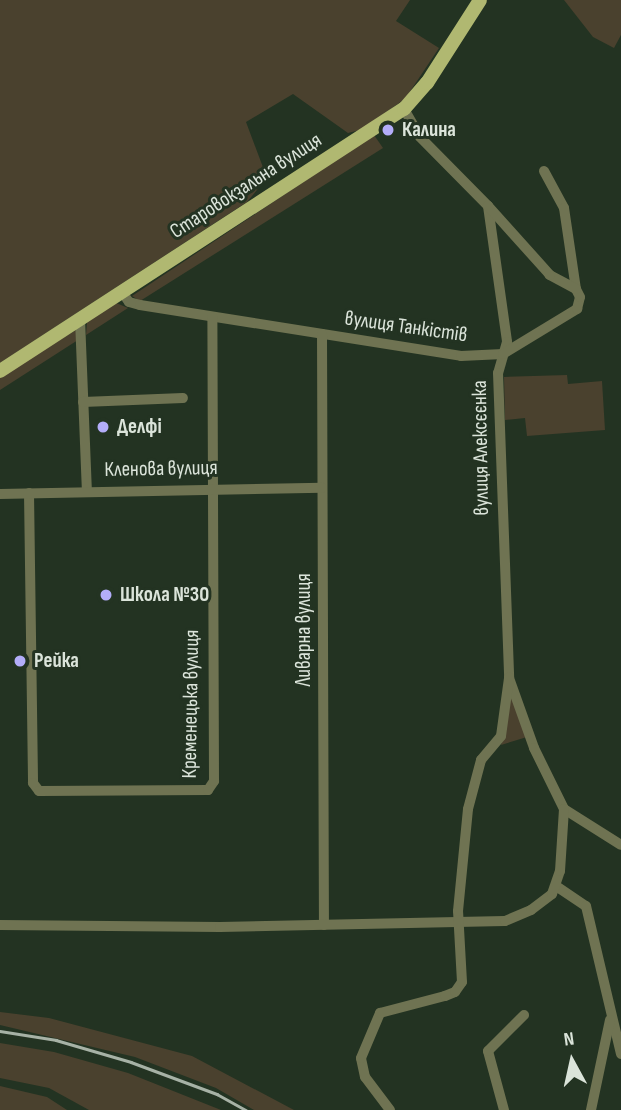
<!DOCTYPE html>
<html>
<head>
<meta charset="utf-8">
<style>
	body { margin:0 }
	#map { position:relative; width:621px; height:1110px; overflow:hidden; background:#233322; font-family:"Sofia Sans Condensed",sans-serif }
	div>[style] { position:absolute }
	.green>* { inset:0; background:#4a412e }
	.minor>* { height:10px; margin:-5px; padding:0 5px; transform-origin:5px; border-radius:5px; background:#6f7352 }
	.major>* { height:14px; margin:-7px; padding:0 7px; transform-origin:7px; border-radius:7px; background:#b0b871 }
	.rail>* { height:2.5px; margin:-1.25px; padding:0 1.25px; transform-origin:1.25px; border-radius:1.25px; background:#a7b2a6 }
	.dots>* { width:19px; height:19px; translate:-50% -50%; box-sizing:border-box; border:4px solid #233322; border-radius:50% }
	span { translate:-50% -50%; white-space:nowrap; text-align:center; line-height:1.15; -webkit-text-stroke:6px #233322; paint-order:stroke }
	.poi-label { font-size:21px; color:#dbe4da; font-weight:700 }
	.left { translate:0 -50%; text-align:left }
	.street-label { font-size:21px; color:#dbe4da }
	.north { position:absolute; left:537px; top:1026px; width:70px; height:70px; -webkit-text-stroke:5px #233322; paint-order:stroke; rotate:352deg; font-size:19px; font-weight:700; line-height:28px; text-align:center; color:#dbe4da }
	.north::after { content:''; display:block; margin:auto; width:24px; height:32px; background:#dbe4da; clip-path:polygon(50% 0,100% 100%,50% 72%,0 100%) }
</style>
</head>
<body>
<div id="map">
	<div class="green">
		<div style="clip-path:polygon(0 0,410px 0,396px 21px,439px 48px,405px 99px,360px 130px,348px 133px,293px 94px,246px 122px,267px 178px,247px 202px,0 363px)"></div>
		<div style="clip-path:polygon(564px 0,621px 0,621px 35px,614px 48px,593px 37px)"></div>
		<div style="clip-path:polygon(374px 135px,383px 148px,140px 301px,132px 296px)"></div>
		<div style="clip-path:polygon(114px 302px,128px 308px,86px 335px,87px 322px)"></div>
		<div style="clip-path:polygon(76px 330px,78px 340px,0 390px,0 376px)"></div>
		<div style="clip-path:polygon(567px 375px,568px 384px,602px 381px,605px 430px,527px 436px,525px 418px,505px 420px,504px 377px)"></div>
		<div style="clip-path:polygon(509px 692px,527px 737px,501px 745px,504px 737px)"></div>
		<div style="clip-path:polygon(0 1012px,49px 1018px,192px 1056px,294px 1110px,254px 1110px,216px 1088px,135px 1057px,0 1025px)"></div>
		<div style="clip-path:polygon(0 1043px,54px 1052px,128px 1073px,221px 1110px,89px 1110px,49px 1088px,0 1078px)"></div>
		<div style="clip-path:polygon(0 1086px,47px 1097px,67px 1110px,0 1110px)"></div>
	</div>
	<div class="minor">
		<div style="left:404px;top:109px;width:32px;rotate:60deg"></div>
		<div style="left:420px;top:137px;width:97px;rotate:45.4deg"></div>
		<div style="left:488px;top:206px;width:137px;rotate:82deg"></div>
		<div style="left:507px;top:342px;width:32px;rotate:106deg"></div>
		<div style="left:498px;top:373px;width:305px;rotate:87.9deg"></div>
		<div style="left:509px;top:678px;width:74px;rotate:70.3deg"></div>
		<div style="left:534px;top:748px;width:68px;rotate:63.8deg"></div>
		<div style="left:564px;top:809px;width:67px;rotate:32.3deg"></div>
		<div style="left:544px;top:171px;width:42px;rotate:61.6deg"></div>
		<div style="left:564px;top:208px;width:82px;rotate:81.6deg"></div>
		<div style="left:122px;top:292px;width:12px;rotate:55deg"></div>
		<div style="left:129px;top:302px;width:11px;rotate:15deg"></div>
		<div style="left:140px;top:305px;width:325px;rotate:9deg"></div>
		<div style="left:461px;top:356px;width:42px;rotate:-2.7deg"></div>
		<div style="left:503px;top:354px;width:87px;rotate:-31.3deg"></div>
		<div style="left:577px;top:309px;width:12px;rotate:-76deg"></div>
		<div style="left:580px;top:297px;width:9px;rotate:-117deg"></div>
		<div style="left:576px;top:289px;width:30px;rotate:-152deg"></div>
		<div style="left:550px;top:275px;width:93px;rotate:-131.9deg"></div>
		<div style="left:80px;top:319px;width:171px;rotate:87.7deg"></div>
		<div style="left:322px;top:334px;width:591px;rotate:89.81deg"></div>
		<div style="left:83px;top:402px;width:100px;rotate:-2.3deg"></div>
		<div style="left:29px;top:493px;width:290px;rotate:89.2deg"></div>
		<div style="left:33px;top:783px;width:10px;rotate:53deg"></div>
		<div style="left:39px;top:791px;width:169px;rotate:-0.3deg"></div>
		<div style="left:208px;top:790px;width:11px;rotate:-56deg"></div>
		<div style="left:214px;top:781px;width:464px;rotate:-90.2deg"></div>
		<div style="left:0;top:494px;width:322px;rotate:-1.1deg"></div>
		<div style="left:556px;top:886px;width:36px;rotate:34deg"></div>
		<div style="left:586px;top:906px;width:152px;rotate:76.7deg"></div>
		<div style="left:0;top:925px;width:220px;rotate:0.5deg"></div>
		<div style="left:220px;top:927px;width:285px;rotate:-1.2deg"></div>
		<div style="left:505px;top:921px;width:28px;rotate:-23deg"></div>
		<div style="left:531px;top:910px;width:26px;rotate:-37deg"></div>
		<div style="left:552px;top:894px;width:24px;rotate:-71deg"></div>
		<div style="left:560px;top:871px;width:62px;rotate:-86.3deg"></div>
		<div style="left:390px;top:1110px;width:41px;rotate:-127.1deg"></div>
		<div style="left:365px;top:1077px;width:19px;rotate:-102deg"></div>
		<div style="left:361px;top:1058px;width:49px;rotate:-67.1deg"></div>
		<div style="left:380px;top:1013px;width:67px;rotate:-14.7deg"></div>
		<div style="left:445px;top:996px;width:11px;rotate:-22deg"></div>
		<div style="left:455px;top:992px;width:12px;rotate:-55deg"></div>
		<div style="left:462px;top:982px;width:71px;rotate:-93.2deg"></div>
		<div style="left:458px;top:911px;width:102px;rotate:-84.4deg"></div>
		<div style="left:468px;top:809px;width:51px;rotate:-75.1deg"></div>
		<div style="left:481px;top:760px;width:31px;rotate:-50deg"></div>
		<div style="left:501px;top:736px;width:59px;rotate:-82.1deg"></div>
		<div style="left:504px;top:1110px;width:61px;rotate:-105.2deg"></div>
		<div style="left:488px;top:1051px;width:51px;rotate:-45deg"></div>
		<div style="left:591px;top:1110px;width:92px;rotate:-78.1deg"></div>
	</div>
	<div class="major">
		<div style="left:0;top:371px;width:482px;rotate:-33deg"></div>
		<div style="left:404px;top:109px;width:35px;rotate:-49deg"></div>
		<div style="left:427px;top:83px;width:98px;rotate:-57.4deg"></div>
	</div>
	<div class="rail">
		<div style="left:0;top:1031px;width:57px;rotate:9.1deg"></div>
		<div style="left:56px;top:1040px;width:78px;rotate:16.3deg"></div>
		<div style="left:131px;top:1062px;width:92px;rotate:20.4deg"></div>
		<div style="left:217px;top:1094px;width:33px;rotate:29deg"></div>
	</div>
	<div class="dots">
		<div style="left:388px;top:130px;background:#b3adf9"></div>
		<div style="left:103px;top:427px;background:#b3adf9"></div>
		<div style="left:106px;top:595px;background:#b3adf9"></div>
		<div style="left:20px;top:661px;background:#b3adf9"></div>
	</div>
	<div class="poi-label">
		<span class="left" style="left:402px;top:130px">Калина</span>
		<span class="left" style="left:117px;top:427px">Делфі</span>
		<span class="left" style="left:120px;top:595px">Школа №30</span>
		<span class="left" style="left:34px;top:661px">Рейка</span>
	</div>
	<div class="street-label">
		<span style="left:246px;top:186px;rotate:-33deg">Старовокзальна вулиця</span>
		<span style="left:406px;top:327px;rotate:8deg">вулиця Танкістів</span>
		<span style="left:481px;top:448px;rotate:-91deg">вулиця Алексєєнка</span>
		<span style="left:161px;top:469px;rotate:-1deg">Кленова вулиця</span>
		<span style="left:304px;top:630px;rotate:-90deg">Ливарна вулиця</span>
		<span style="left:191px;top:704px;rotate:-89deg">Кременецька вулиця</span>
	</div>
	<div class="north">N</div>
</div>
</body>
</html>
